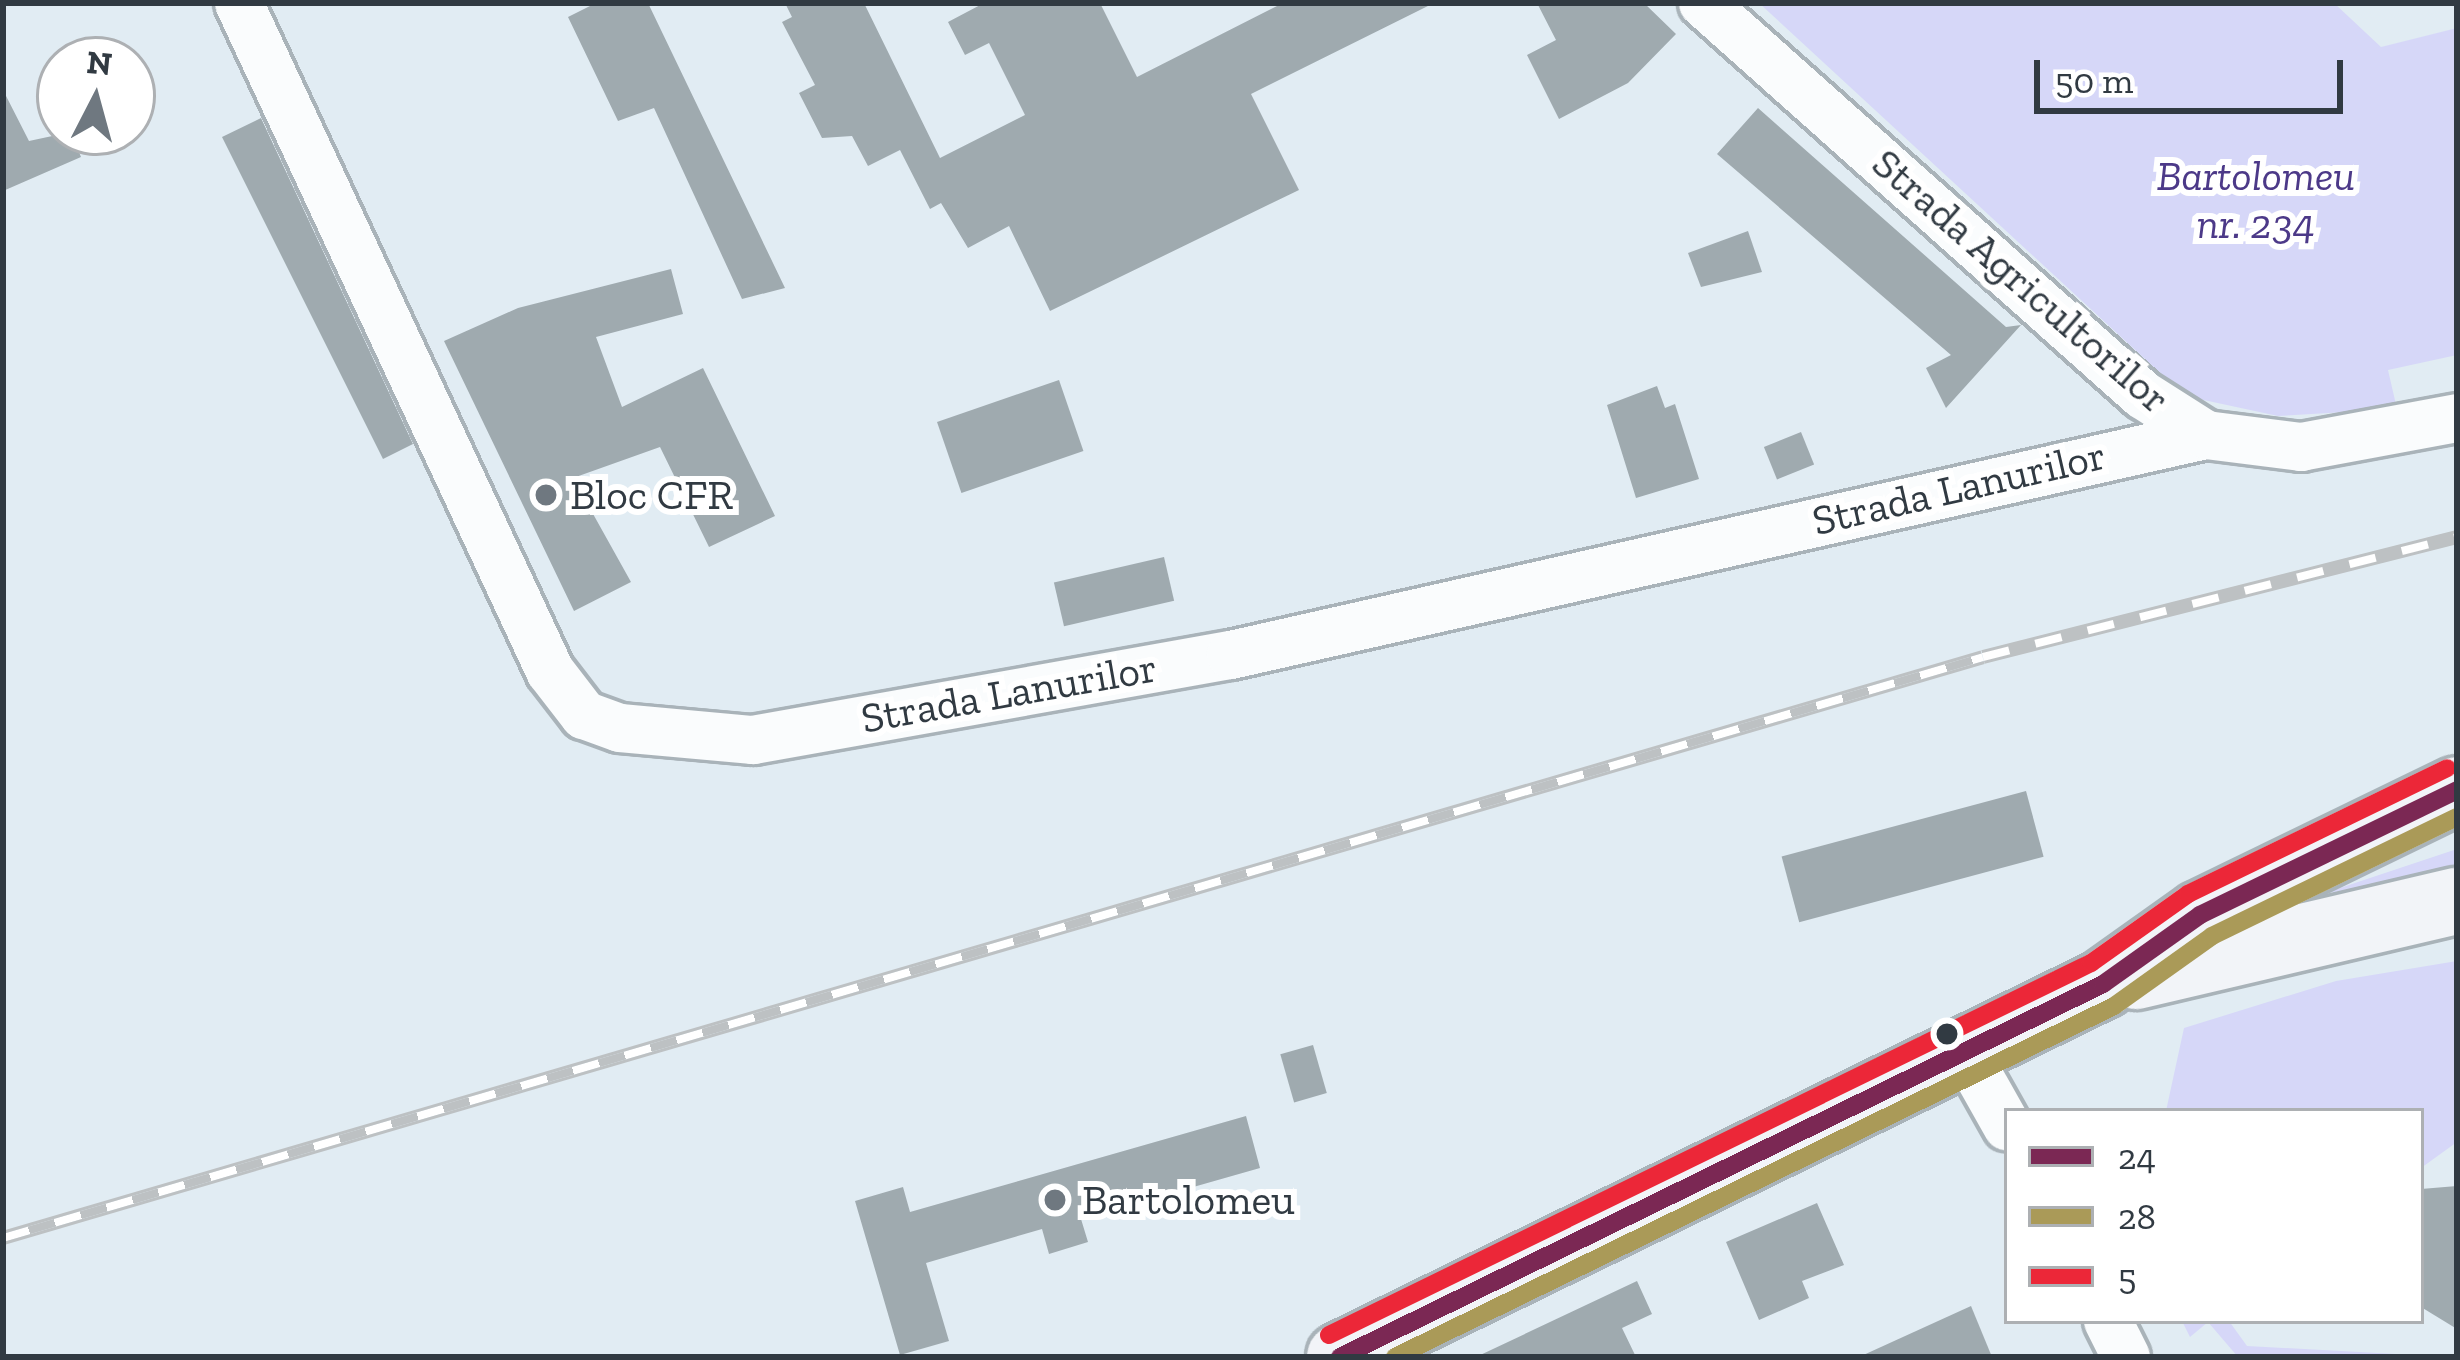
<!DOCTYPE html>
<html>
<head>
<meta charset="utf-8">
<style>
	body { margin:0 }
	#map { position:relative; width:2460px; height:1360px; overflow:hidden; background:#e1ecf3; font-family:"Zilla Slab",serif }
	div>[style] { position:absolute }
	.green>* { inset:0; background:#d6d7f8 }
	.building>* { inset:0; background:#9faaaf; transform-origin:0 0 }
	.roads { filter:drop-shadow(3px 0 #a9b3b9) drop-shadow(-3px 0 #a9b3b9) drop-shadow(0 3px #a9b3b9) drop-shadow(0 -3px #a9b3b9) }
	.street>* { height:48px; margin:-24px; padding:0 24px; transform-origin:24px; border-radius:24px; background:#fafcfd }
	.primary>* { height:66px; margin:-33px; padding:0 33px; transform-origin:33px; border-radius:33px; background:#f2f4f8 }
	.rail>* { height:14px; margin-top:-7px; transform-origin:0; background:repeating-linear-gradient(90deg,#fff 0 27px,#bdc1c3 0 54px); box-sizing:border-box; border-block:3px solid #bdc1c3 }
	.bus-1>* { height:18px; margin:-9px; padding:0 9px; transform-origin:9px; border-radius:9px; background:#7b2854 }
	.bus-2>* { height:18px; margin:-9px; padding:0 9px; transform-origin:9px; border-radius:9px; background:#aa9a58 }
	.bus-3>* { height:18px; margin:-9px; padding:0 9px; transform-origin:9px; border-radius:9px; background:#ec2738 }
	.dots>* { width:33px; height:33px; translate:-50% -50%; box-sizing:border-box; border:6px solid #fff; border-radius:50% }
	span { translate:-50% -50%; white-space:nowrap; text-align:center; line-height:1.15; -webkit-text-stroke:12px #fff; paint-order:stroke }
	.park-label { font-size:42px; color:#4c3988; font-style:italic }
	.street-label { font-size:42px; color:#313a42 }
	.poi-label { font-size:42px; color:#313a42 }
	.left { translate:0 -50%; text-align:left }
	.frame { position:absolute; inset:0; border:6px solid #313a42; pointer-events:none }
	.legend { position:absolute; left:2004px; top:1108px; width:420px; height:216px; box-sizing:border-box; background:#fff; border:3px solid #adb0b3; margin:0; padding:15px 21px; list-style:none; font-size:36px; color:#313a42 }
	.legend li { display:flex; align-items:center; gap:24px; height:60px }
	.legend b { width:60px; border:3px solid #adb0b3 }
	.north { position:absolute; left:36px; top:36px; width:120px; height:120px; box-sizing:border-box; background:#fff; border:3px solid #adb0b3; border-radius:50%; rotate:6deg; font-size:33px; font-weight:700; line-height:48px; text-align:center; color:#313a42 }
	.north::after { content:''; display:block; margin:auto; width:42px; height:54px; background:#6f7880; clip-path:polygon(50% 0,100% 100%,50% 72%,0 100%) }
	.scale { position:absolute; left:2034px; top:60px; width:309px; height:54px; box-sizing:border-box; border:6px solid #313a42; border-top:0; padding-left:15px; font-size:36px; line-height:42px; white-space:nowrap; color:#313a42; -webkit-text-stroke:9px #fff; paint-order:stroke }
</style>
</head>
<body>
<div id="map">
	<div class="green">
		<div style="clip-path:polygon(1759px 3px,2334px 3px,2381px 47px,2457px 28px,2457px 355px,2388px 370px,2397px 409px,2278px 416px,2185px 396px)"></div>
		<div style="clip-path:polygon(2457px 849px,2457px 873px,2322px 894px)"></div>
		<div style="clip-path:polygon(2457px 961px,2457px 1142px,2421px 1168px,2421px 1111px,2166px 1111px,2184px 1028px,2336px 981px)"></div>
		<div style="clip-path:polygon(2182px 1321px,2229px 1321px,2247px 1346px,2451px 1357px,2238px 1357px,2208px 1322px,2190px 1337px)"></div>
	</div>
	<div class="building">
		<div style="clip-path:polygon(596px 3px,648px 3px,785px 288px,742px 299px,654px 108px,618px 121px,568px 17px)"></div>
		<div style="clip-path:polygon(785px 3px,864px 3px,940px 158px,1025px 115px,989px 43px,965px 55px,948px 22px,984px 3px,1100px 3px,1137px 77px,1283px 3px,1434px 3px,1251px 94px,1299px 190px,1050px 311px,1009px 226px,968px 248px,941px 203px,930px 209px,900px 150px,868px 166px,852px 136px,822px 138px,799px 93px,815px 85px,782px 22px,792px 17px)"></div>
		<div style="clip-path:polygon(1537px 3px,1644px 3px,1676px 34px,1628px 83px,1559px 119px,1527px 55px,1556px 40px)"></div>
		<div style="clip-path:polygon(3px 90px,29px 141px,71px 132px,81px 157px,3px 191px)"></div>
		<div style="clip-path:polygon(1758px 108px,2006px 327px,2021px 325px,1946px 408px,1926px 368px,1951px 355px,1717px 154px)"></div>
		<div style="clip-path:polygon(261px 118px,413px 444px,383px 459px,222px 137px)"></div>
		<div style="clip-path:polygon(1748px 231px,1762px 272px,1701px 287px,1688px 253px)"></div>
		<div style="clip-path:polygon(671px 269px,683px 314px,596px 337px,622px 407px,703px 368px,775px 516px,709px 547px,660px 447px,573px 478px,631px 582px,574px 611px,444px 341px,518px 308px)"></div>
		<div style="left:1059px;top:380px;width:75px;height:129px;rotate:71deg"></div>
		<div style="clip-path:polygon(1657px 386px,1665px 408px,1675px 404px,1699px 479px,1636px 498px,1607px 405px)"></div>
		<div style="left:1801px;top:432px;width:35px;height:40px;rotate:68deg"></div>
		<div style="left:1164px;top:557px;width:45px;height:113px;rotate:77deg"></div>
		<div style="left:2026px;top:791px;width:68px;height:253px;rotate:75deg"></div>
		<div style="left:1313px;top:1045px;width:50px;height:34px;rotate:74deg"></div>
		<div style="clip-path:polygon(1246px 1116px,1260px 1168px,1081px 1219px,1088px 1242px,1049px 1254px,1042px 1229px,926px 1263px,949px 1341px,900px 1355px,855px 1201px,903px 1187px,910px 1212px)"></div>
		<div style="clip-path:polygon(2457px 1186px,2457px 1329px,2421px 1307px,2421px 1189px)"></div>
		<div style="clip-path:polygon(1817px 1203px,1844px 1265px,1802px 1281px,1809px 1298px,1759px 1320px,1726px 1242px)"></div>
		<div style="clip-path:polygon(1637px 1281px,1652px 1314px,1622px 1328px,1636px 1357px,1476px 1357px)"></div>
		<div style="clip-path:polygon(1971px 1306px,1992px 1357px,1859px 1357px)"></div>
	</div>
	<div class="roads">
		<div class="street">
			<div style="left:239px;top:3px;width:737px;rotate:65.03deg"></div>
			<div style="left:550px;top:671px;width:56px;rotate:52.3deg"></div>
			<div style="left:584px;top:715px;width:38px;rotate:20deg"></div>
			<div style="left:620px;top:728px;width:134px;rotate:5.2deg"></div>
			<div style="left:753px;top:740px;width:485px;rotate:-10.1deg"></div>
			<div style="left:1231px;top:655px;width:1000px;rotate:-12.72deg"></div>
			<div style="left:1703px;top:3px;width:589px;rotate:41.7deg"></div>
			<div style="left:2143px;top:395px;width:75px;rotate:32.4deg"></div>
			<div style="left:2206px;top:435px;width:96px;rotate:7.2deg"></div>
			<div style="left:2301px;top:447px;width:159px;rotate:-10.5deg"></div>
			<div style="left:1963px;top:1048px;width:90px;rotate:60.6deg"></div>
			<div style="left:2108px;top:1321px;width:40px;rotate:63.4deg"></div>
		</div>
		<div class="primary">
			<div style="left:2136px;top:976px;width:330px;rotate:-13.2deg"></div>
			<div style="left:1340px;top:1357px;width:849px;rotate:-26.05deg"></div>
			<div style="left:2103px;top:984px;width:119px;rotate:-35.4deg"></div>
			<div style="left:2200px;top:915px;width:286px;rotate:-25.9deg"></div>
		</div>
	</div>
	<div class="rail">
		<div style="left:3px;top:1238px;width:2063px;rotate:-16.35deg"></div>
		<div style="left:1983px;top:657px;width:489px;rotate:-14.2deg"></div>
	</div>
	<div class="bus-1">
		<div style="left:1340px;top:1357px;width:849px;rotate:-26.05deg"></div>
		<div style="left:2103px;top:984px;width:119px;rotate:-35.4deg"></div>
		<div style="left:2200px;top:915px;width:286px;rotate:-25.9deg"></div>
	</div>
	<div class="bus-2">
		<div style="left:1395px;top:1357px;width:800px;rotate:-26.02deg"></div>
		<div style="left:2114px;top:1006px;width:120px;rotate:-35.5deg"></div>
		<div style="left:2212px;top:936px;width:272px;rotate:-25.9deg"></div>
	</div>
	<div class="bus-3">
		<div style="left:1329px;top:1335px;width:848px;rotate:-26.02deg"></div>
		<div style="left:2091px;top:963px;width:119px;rotate:-35.4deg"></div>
		<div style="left:2188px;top:894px;width:288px;rotate:-25.9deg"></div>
	</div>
	<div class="dots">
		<div style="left:546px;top:495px;background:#6f7880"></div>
		<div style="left:1947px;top:1034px;background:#313a42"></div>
		<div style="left:1055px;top:1200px;background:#6f7880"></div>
	</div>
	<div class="park-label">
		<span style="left:2256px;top:200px">Bartolomeu<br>nr. 234</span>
	</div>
	<div class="street-label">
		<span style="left:2021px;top:281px;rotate:41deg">Strada Agricultorilor</span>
		<span style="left:1959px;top:488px;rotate:-13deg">Strada Lanurilor</span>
		<span style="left:1009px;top:693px;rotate:-10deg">Strada Lanurilor</span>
	</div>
	<div class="poi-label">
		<span class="left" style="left:570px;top:495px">Bloc CFR</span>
		<span class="left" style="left:1082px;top:1200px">Bartolomeu</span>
	</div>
	<div class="frame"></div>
	<ul class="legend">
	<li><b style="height:15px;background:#7b2854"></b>24</li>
	<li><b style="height:15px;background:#aa9a58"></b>28</li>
	<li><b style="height:15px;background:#ec2738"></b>5</li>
	</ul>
	<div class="north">N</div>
	<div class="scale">50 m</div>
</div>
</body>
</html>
